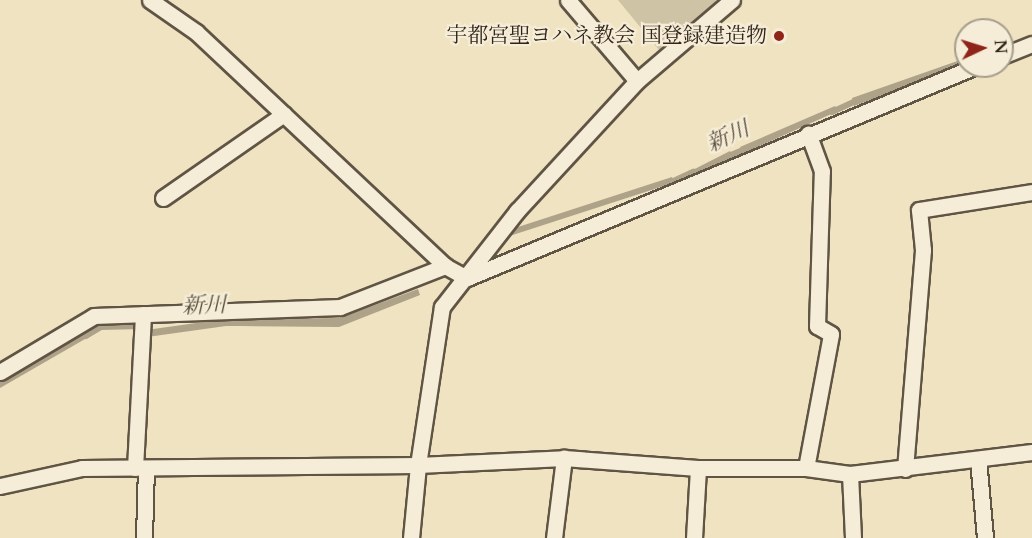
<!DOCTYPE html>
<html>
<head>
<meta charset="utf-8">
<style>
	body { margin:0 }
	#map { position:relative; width:1032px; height:538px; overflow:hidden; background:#efe3c1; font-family:Cardo,"Noto Serif JP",serif }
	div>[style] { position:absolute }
	.green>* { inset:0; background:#cfc3a5 }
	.water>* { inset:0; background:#aea289; transform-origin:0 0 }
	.stream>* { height:6px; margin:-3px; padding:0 3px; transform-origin:3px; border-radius:3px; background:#aea289 }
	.roads { filter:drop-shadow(2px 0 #605444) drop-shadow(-2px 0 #605444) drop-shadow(0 2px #605444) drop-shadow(0 -2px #605444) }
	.street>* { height:15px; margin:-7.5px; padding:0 7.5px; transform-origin:7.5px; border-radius:7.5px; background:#f5edd7 }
	.dots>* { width:16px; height:16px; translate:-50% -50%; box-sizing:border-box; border:3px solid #f5edd7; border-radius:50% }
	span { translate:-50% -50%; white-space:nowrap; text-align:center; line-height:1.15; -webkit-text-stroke:4.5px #f5edd7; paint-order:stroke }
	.poi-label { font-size:21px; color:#31241b }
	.right { translate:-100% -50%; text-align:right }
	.water-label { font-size:22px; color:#5d5042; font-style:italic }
	.north { position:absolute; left:954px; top:18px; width:60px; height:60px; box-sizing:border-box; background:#f5edd7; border:2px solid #a79d8c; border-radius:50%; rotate:86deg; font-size:16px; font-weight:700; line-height:24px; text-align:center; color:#31241b }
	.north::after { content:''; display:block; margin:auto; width:21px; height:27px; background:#8f2418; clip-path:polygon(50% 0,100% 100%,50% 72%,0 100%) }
</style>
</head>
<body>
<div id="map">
	<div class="green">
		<div style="clip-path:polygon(618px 0,716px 0,717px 2px,659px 50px)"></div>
	</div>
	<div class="water">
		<div style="clip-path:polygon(966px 58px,966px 65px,854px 106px,852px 98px)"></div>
		<div style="clip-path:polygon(835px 106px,838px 111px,744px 153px,740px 147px)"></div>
		<div style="left:730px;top:151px;width:7px;height:49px;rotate:63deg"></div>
		<div style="left:672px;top:177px;width:6px;height:184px;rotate:72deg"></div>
		<div style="clip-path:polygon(418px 289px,420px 295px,339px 327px,240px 326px,239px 319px,340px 318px)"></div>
		<div style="left:225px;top:319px;width:7px;height:76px;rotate:82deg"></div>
		<div style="clip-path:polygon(92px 327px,92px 335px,0 388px,0 381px)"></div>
	</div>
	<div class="stream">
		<div style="left:832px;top:112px;width:29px;rotate:-25deg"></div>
		<div style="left:724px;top:158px;width:26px;rotate:-23deg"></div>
		<div style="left:667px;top:184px;width:29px;rotate:-25deg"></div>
		<div style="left:218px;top:323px;width:29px"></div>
		<div style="left:86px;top:336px;width:17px;rotate:-31deg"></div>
		<div style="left:101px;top:327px;width:41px;rotate:-1.4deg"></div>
	</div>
	<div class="roads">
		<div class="street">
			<div style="left:150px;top:0;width:56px;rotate:34.8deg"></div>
			<div style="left:196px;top:32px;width:342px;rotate:43.2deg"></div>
			<div style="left:445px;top:266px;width:25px;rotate:29deg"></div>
			<div style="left:467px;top:278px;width:551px;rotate:-22.61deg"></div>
			<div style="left:568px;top:0;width:106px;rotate:49.6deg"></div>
			<div style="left:1002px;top:56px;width:32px;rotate:-22deg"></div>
			<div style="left:163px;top:198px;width:147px;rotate:-34.8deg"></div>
			<div style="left:0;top:372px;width:109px;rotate:-30.8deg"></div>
			<div style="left:94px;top:316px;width:246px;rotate:-2.1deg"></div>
			<div style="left:340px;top:307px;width:113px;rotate:-21.3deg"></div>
			<div style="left:978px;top:459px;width:79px;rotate:84.9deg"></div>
			<div style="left:135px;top:468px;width:154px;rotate:-87deg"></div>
			<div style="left:806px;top:468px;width:136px;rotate:-79.4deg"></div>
			<div style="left:831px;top:334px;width:16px;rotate:-150deg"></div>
			<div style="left:817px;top:326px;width:155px;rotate:-88.2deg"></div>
			<div style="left:822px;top:171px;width:40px;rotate:-110.2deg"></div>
			<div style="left:905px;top:469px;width:220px;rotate:-85.3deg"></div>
			<div style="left:923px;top:250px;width:40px;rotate:-95.7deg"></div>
			<div style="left:919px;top:210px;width:114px;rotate:-9.1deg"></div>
			<div style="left:850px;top:474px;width:64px;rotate:87.3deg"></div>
			<div style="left:0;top:486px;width:84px;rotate:-12.4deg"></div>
			<div style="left:82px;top:468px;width:336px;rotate:-0.5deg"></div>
			<div style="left:418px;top:465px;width:146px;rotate:-2.7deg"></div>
			<div style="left:564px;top:458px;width:134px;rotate:4.3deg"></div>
			<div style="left:698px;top:468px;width:108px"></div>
			<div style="left:806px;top:468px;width:44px;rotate:7.8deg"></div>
			<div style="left:850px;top:474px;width:183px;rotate:-6.9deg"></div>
			<div style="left:144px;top:538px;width:70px;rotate:-88.4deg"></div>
			<div style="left:411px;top:538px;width:73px;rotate:-84.5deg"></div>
			<div style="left:418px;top:465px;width:160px;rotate:-81.4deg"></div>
			<div style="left:442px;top:307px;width:122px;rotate:-52deg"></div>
			<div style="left:517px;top:211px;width:177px;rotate:-47.3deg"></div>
			<div style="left:637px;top:81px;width:125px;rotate:-40.5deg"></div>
			<div style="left:554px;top:538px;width:81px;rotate:-82.9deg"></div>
			<div style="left:694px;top:538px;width:70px;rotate:-86.7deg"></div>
		</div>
	</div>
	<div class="dots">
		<div style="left:779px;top:36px;background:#8f2418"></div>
	</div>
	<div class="poi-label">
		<span class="right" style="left:767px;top:36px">宇都宮聖ヨハネ教会 国登録建造物</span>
	</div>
	<div class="water-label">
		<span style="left:728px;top:137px;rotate:-24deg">新川</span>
		<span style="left:204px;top:306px;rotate:-2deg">新川</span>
	</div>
	<div class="north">N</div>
</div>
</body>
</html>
